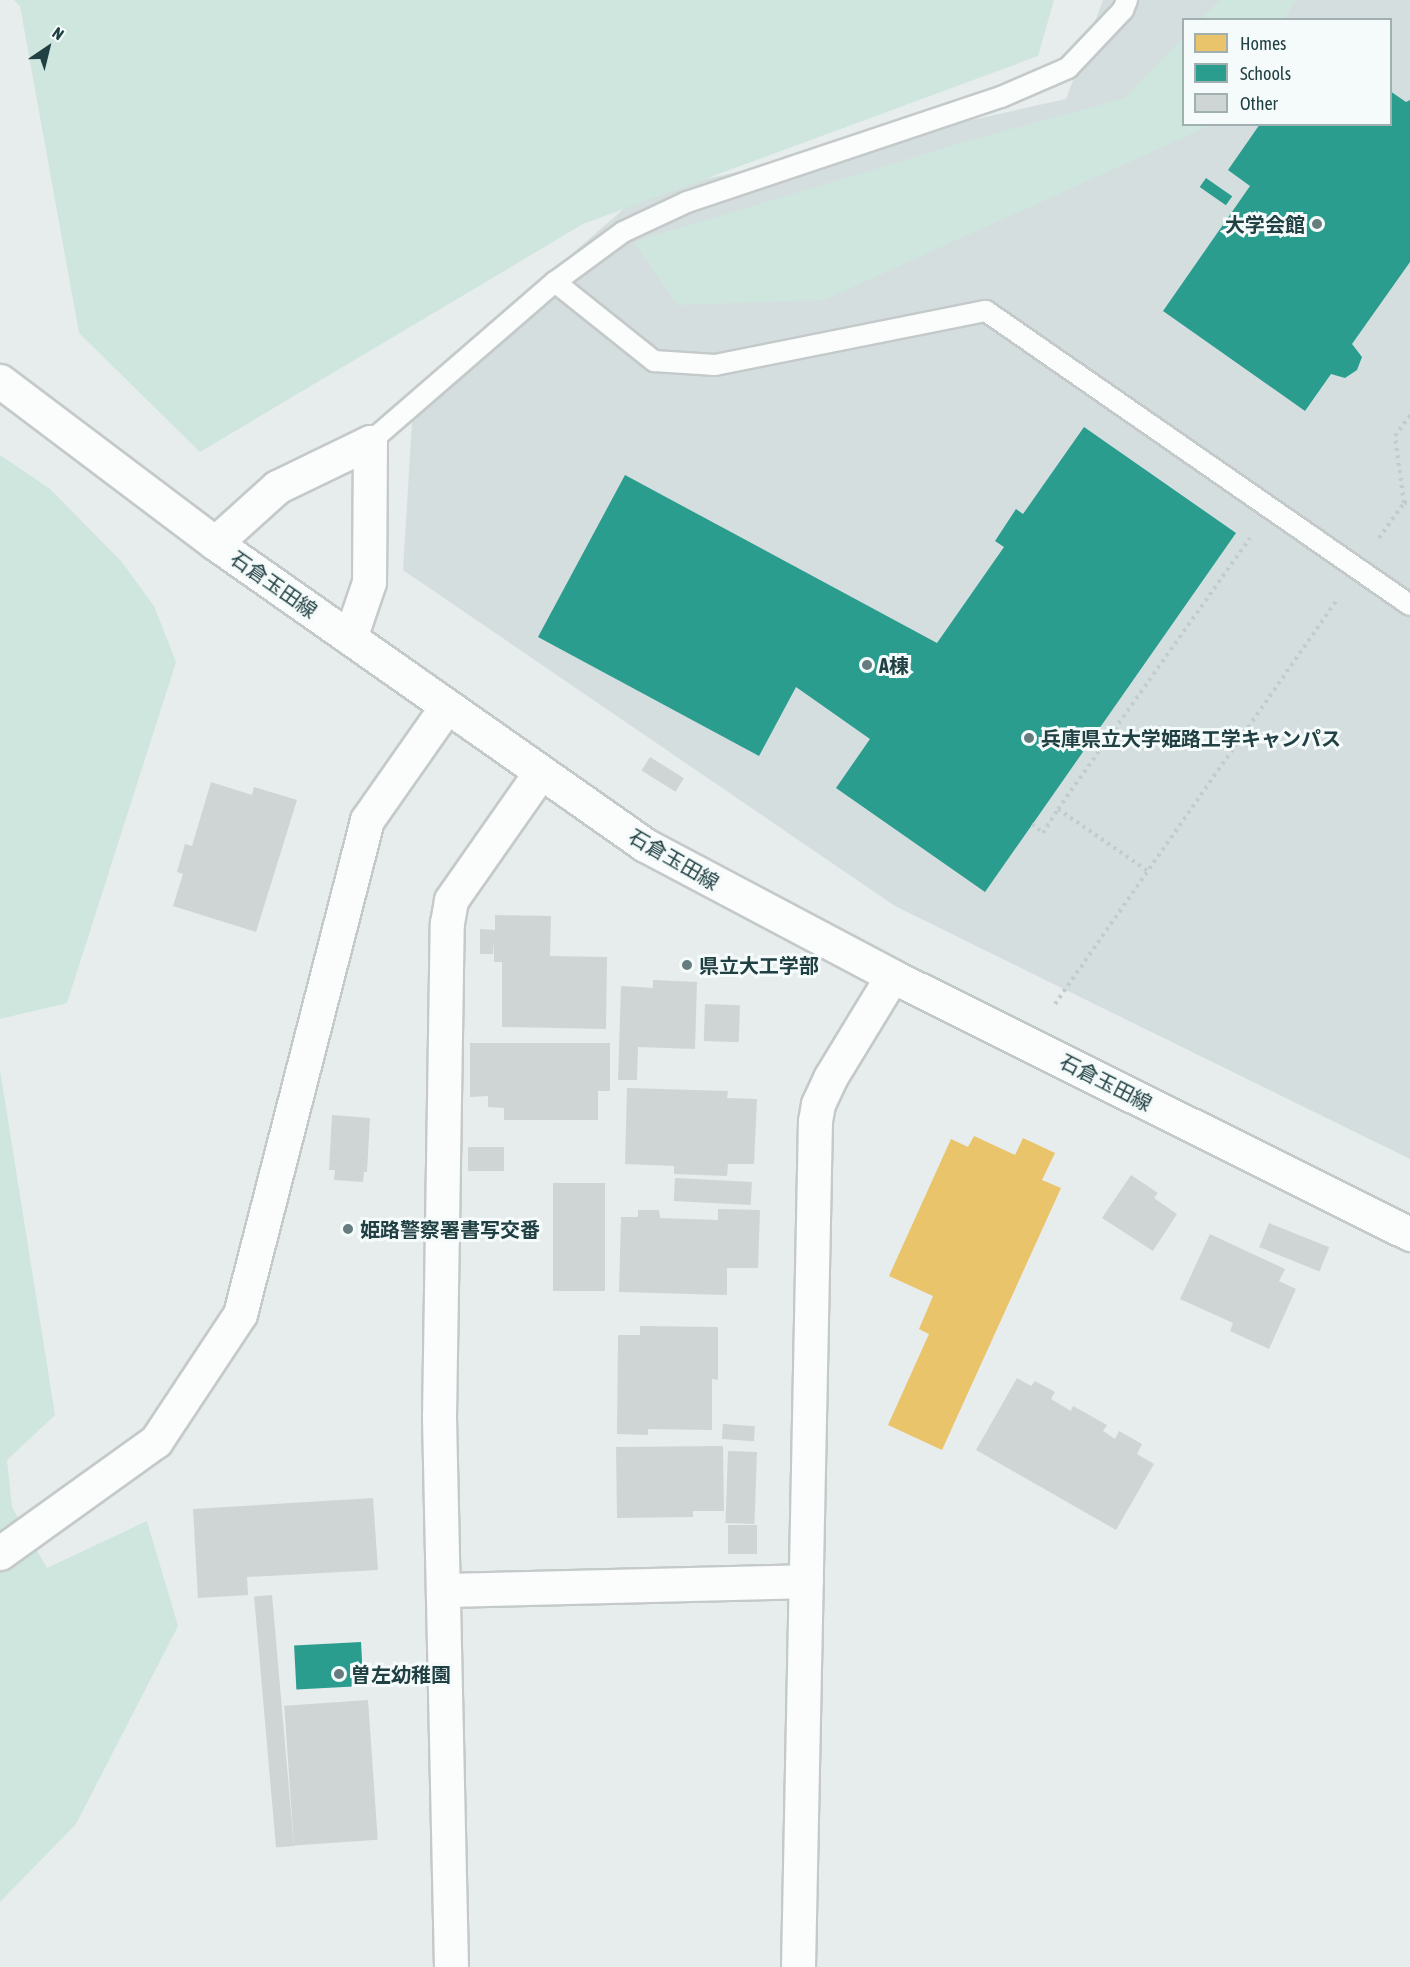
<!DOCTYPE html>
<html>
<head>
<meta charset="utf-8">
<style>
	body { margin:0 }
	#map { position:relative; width:1410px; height:1967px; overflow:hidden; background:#e7ecec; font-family:"Asap Condensed","Noto Sans JP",sans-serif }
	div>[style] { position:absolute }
	.built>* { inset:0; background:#d4dedf }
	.green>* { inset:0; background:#cfe6de }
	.homes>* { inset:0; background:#e9c46a }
	.schools>* { inset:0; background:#2a9d8f; transform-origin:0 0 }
	.building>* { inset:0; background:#cfd5d5; transform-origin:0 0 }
	.path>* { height:4px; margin-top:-2px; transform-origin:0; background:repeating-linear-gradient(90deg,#c2cccc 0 3px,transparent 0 7.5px) }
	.roads { filter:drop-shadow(2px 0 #c4c9c9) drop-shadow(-2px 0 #c4c9c9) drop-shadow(0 2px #c4c9c9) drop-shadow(0 -2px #c4c9c9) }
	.lane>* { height:20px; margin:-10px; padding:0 10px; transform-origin:10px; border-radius:10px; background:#fbfcfc }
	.street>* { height:33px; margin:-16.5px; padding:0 16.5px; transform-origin:16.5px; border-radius:16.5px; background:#fbfcfc }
	.secondary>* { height:33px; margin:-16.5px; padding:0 16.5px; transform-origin:16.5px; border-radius:16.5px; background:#fbfcfc }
	.dots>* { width:16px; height:16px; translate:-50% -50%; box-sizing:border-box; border:3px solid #f5fbfa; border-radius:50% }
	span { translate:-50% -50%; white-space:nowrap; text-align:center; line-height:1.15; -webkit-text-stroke:6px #f5fbfa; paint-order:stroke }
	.poi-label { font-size:20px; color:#214043; font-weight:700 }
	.right { translate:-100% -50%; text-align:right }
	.left { translate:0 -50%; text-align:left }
	.street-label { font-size:20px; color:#214043 }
	.legend { position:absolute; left:1182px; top:18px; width:210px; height:108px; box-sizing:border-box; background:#f5fbfa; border:2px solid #a0b0b1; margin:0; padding:8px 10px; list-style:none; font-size:18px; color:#214043 }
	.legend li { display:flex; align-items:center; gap:12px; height:30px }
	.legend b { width:30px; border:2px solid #a0b0b1 }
	.north { position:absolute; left:18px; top:18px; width:60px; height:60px; -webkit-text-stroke:4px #f5fbfa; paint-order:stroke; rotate:35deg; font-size:16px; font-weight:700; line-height:24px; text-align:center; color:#214043 }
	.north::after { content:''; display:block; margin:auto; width:21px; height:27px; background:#214043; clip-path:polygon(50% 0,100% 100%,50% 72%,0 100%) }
</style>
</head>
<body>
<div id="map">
	<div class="built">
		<div style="clip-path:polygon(evenodd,1103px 0,1410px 0,1410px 1159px,895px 906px,403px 570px,414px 391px,642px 193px,1066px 99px,1103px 0,1184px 20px,1390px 20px,1390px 124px,1184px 124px,1184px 20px)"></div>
	</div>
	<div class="green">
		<div style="clip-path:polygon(14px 0,1054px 0,1038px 56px,583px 224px,200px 452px,79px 333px,20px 6px)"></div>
		<div style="clip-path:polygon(1220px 0,1296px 0,1284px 19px,1201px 19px)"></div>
		<div style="clip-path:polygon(1183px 38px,1184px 124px,1211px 125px,824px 300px,677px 305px,634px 242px,961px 143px,1125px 98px)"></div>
		<div style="clip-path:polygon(0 455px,50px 489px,121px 561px,154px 606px,176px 662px,67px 1003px,0 1019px)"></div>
		<div style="clip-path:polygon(0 1070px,55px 1415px,7px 1460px,12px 1507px,47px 1568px,147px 1521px,178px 1626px,76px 1824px,0 1902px)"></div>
	</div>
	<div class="homes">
		<div style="clip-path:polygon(974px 1136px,1015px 1155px,1023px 1138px,1055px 1153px,1042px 1180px,1061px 1188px,942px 1450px,888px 1425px,929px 1334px,919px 1329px,933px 1296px,889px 1276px,951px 1139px,968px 1147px)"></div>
	</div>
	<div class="schools">
		<div style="clip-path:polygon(1390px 91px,1406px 102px,1410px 100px,1410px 262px,1352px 344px,1362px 357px,1357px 370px,1345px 378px,1331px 374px,1305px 411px,1163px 311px,1250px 186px,1228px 170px,1260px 124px,1390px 124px)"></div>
		<div style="left:1206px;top:178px;width:32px;height:11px;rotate:35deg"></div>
		<div style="clip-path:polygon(1084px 427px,1236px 533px,985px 892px,836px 788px,870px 739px,796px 687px,759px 756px,538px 637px,625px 475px,937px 643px,1004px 547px,995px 541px,1016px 509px,1023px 514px)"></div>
		<div style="left:361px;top:1642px;width:44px;height:67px;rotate:87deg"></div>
	</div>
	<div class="building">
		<div style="left:650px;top:757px;width:40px;height:16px;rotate:32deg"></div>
		<div style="clip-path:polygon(211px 782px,252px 795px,254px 787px,297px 800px,256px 932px,173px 906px,183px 874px,177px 872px,185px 844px,192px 846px)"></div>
		<div style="clip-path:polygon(495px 915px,551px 916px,550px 956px,607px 957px,606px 1029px,502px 1027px,502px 962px,494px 962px,494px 939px,493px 954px,480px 954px,480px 929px,495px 930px)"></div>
		<div style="clip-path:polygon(653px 980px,697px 982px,695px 1049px,638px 1047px,637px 1080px,618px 1080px,621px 986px,653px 988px)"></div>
		<div style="left:705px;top:1004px;width:35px;height:37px;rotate:2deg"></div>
		<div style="clip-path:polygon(470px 1043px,610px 1043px,610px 1091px,598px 1091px,598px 1120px,504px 1120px,504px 1108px,488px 1107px,488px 1096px,470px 1097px)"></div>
		<div style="clip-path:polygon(627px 1088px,728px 1091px,727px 1098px,757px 1099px,754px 1164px,728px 1164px,727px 1176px,674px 1174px,674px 1166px,625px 1164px)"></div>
		<div style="clip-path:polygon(332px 1115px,370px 1118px,367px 1172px,364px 1172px,363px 1182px,334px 1180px,335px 1170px,329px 1170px)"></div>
		<div style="left:468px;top:1147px;width:36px;height:24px"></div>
		<div style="clip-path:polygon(1131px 1175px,1158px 1193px,1154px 1198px,1177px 1214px,1153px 1251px,1102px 1218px)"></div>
		<div style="left:675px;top:1178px;width:77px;height:23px;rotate:3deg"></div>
		<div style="left:553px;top:1183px;width:52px;height:108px"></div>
		<div style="clip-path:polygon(718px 1209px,760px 1210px,758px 1268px,727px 1268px,727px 1295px,619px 1292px,621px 1217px,638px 1217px,638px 1210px,659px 1210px,660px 1218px,718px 1220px)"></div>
		<div style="left:1269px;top:1223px;width:65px;height:26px;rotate:22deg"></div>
		<div style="clip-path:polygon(1210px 1234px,1285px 1269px,1279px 1281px,1296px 1289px,1269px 1349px,1230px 1331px,1233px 1323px,1180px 1299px)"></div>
		<div style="clip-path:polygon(640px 1326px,718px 1327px,718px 1380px,712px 1379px,712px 1430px,648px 1429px,648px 1435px,617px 1434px,618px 1335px,640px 1335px)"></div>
		<div style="clip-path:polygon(1017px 1378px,1031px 1386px,1035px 1381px,1055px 1392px,1051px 1399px,1071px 1411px,1073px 1406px,1107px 1425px,1103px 1431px,1115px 1439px,1119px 1431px,1142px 1444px,1137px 1454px,1154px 1464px,1116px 1530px,976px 1450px)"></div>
		<div style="left:723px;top:1424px;width:32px;height:15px;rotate:4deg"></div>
		<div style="clip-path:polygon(723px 1446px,724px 1511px,693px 1511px,693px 1517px,617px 1518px,616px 1447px)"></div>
		<div style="left:728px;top:1451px;width:29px;height:72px;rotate:2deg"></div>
		<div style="clip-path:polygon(373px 1498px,378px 1570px,247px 1577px,248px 1595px,198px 1598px,193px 1509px)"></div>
		<div style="left:728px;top:1525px;width:29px;height:29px"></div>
		<div style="left:272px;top:1595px;width:252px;height:18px;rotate:85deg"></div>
		<div style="left:368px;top:1700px;width:140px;height:84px;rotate:86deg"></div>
	</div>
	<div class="path">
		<div style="left:1404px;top:503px;width:6px;rotate:-9deg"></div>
		<div style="left:1379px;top:538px;width:43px;rotate:-54.5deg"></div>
		<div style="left:1404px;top:503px;width:68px;rotate:-97.7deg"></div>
		<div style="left:1395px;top:436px;width:26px;rotate:-54deg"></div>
		<div style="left:1058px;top:809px;width:332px;rotate:-54.7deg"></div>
		<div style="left:1032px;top:824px;width:14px;rotate:39deg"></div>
		<div style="left:1043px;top:833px;width:28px;rotate:-58deg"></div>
		<div style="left:1058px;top:809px;width:109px;rotate:34.6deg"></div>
		<div style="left:1055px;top:1004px;width:494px;rotate:-55.1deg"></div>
	</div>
	<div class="roads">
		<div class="lane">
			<div style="left:555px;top:282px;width:127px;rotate:38.6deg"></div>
			<div style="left:654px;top:361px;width:61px;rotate:3.8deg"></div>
			<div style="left:715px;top:365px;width:276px;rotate:-11.3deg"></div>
			<div style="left:986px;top:311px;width:516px;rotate:34.74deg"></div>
			<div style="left:370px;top:442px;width:245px;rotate:-40.9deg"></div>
			<div style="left:555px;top:282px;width:84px;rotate:-36.3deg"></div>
			<div style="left:623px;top:232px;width:71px;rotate:-25.1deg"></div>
			<div style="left:687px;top:202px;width:331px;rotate:-18.5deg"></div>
			<div style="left:1001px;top:97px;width:73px;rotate:-23.4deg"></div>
			<div style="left:1068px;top:68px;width:80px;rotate:-46.5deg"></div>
			<div style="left:1123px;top:10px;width:11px;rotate:-68deg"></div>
		</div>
		<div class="street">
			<div style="left:215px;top:543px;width:84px;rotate:-42.1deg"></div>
			<div style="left:277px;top:487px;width:103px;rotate:-25.8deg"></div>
			<div style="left:370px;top:442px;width:140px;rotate:90.4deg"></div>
			<div style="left:369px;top:582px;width:59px;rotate:108.7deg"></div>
			<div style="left:0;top:1553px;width:192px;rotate:-35.7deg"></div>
			<div style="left:156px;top:1441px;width:152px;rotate:-56.5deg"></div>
			<div style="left:240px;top:1314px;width:510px;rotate:-75.58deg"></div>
			<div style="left:367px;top:820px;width:138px;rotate:-55deg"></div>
			<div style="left:443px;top:1590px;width:363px;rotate:-1.4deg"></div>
			<div style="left:451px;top:1967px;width:550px;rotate:-91.25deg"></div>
			<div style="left:439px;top:1417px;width:494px;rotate:-89.1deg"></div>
			<div style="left:447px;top:923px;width:23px;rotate:-80deg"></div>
			<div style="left:451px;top:900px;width:155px;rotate:-55deg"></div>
		</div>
		<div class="secondary">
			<div style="left:0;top:381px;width:269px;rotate:37deg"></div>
			<div style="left:215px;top:543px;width:525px;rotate:35.08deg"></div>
			<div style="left:645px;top:845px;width:280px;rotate:27.9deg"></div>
			<div style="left:892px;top:976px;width:579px;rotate:26.48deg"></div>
			<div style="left:798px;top:1967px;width:846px;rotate:-88.85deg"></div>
			<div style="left:815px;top:1121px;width:17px;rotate:-80deg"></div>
			<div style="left:818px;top:1104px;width:29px;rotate:-65deg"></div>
			<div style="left:830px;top:1078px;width:119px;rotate:-58.7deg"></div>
		</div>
	</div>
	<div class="dots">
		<div style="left:1317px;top:224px;background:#667c7e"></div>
		<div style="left:867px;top:665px;background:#667c7e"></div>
		<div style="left:1029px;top:738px;background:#667c7e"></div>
		<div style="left:687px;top:965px;background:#667c7e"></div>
		<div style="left:348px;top:1229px;background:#667c7e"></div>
		<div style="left:339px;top:1674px;background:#667c7e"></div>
	</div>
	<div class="poi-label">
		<span class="right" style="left:1305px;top:224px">大学会館</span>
		<span class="left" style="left:879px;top:665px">A棟</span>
		<span class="left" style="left:1041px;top:738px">兵庫県立大学姫路工学キャンパス</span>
		<span class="left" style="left:699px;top:965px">県立大工学部</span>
		<span class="left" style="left:360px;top:1229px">姫路警察署書写交番</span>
		<span class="left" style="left:351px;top:1674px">曽左幼稚園</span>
	</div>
	<div class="street-label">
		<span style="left:274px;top:584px;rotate:35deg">石倉玉田線</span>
		<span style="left:674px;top:859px;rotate:30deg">石倉玉田線</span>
		<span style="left:1106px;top:1082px;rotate:27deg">石倉玉田線</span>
	</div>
	<ul class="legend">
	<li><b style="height:16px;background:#e9c46a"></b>Homes</li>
	<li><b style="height:16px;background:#2a9d8f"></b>Schools</li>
	<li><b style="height:16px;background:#cfd5d5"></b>Other</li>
	</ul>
	<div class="north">N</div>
</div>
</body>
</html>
